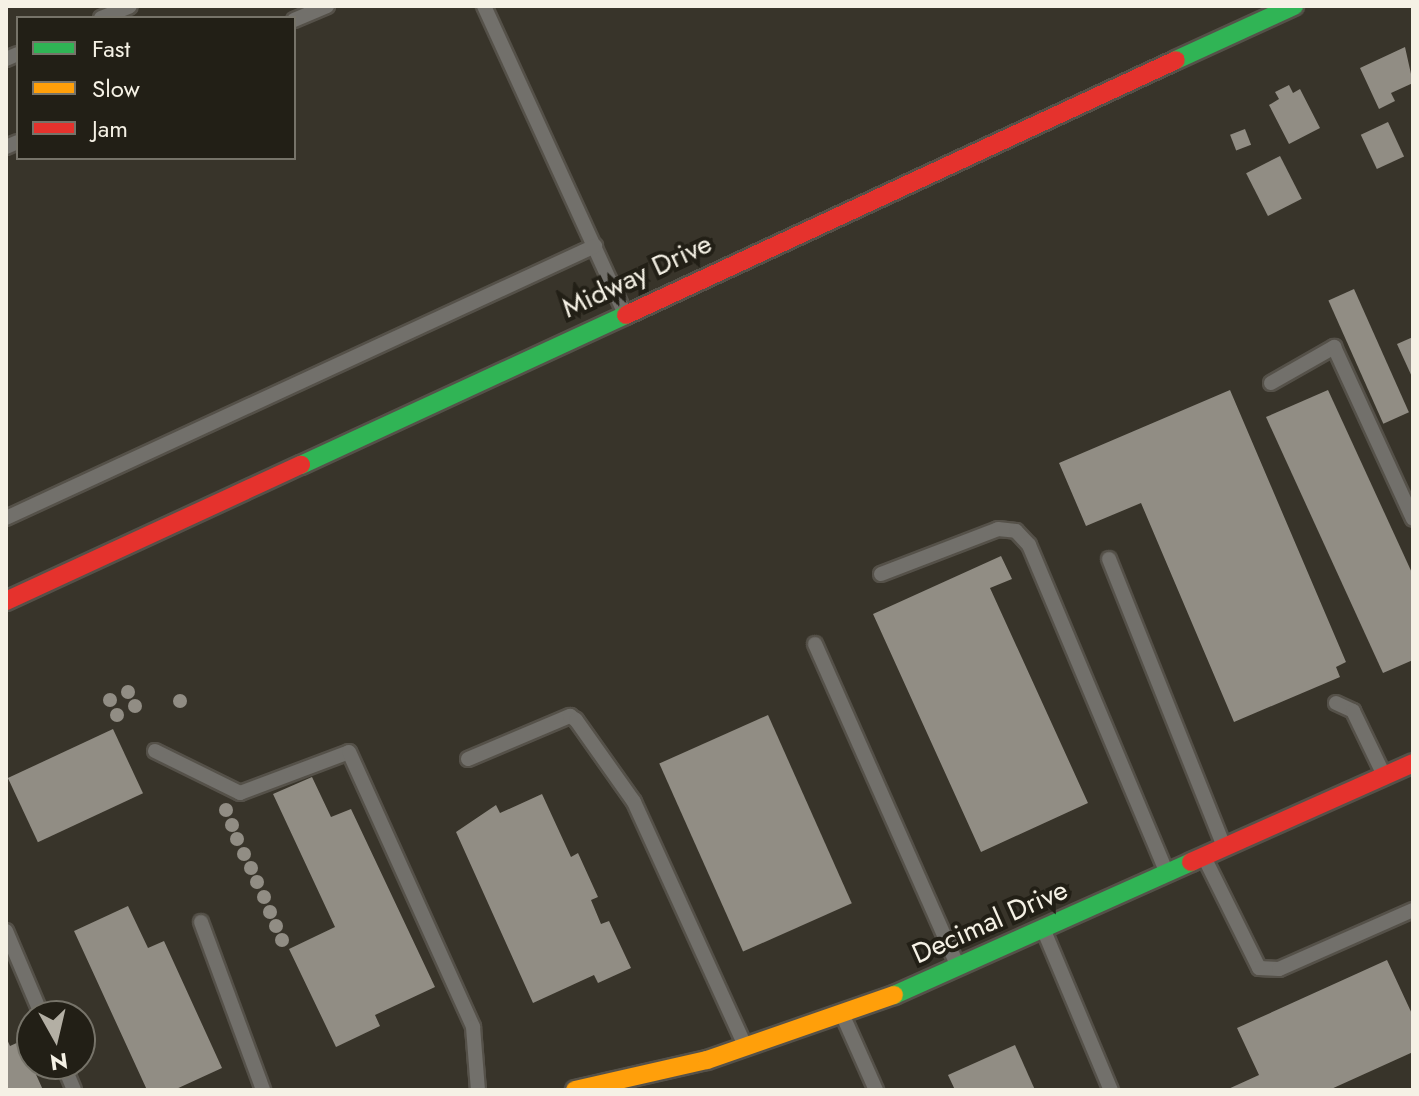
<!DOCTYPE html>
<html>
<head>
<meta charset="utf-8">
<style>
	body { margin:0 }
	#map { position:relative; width:1419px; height:1096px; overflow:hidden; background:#38342a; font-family:Jost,sans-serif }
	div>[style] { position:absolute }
	.building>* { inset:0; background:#918d84; transform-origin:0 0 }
	.round { border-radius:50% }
	.roads { filter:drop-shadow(2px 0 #555149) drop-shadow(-2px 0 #555149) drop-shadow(0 2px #555149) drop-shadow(0 -2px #555149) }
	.lane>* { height:14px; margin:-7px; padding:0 7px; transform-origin:7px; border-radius:7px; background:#72706b }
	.fast>* { height:18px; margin:-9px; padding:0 9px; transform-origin:9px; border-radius:9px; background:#30b455 }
	.slow>* { height:18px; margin:-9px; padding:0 9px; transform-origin:9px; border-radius:9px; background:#ff9f0a }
	.jam>* { height:18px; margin:-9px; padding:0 9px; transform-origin:9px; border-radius:9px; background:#e5322d }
	span { translate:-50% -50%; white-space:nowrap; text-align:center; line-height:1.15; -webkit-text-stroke:8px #221f16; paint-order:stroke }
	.street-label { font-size:28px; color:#f5f1e5 }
	.frame { position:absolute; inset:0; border:8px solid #f5f1e5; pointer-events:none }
	.legend { position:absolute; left:16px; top:16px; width:280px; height:144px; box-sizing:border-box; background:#221f16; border:2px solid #767369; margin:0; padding:10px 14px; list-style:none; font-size:24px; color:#f5f1e5 }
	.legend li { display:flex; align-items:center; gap:16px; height:40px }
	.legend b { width:40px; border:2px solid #767369 }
	.north { position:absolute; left:16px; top:1000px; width:80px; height:80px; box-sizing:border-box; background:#221f16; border:2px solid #767369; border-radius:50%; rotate:172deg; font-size:22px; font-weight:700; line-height:32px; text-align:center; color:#f5f1e5 }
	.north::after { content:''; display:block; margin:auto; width:28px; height:36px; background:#b3afa4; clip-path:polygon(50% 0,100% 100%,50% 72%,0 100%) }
</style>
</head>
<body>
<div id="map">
	<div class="building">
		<div style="clip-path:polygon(1405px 47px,1413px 83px,1391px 93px,1395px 101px,1379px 109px,1360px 68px)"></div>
		<div style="clip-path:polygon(1289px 85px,1293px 93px,1300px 89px,1320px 128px,1289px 144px,1269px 105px,1279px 99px,1275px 92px)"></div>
		<div style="left:1388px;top:122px;width:38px;height:30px;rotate:65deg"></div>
		<div style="left:1245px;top:129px;width:17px;height:16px;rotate:69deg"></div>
		<div style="left:1280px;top:156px;width:48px;height:38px;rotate:63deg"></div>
		<div style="left:1354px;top:289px;width:135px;height:28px;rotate:66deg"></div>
		<div style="clip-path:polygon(1413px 337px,1413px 379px,1397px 344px)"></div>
		<div style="clip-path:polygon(1230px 390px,1346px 662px,1336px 667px,1340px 677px,1234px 722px,1141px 503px,1086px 526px,1059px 463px)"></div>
		<div style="clip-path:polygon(1328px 390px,1413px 575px,1413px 660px,1383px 673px,1266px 417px)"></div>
		<div style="clip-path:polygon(1001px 556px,1012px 579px,990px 588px,1088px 803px,981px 852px,873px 614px)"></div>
		<div class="round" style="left:121px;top:685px;width:14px;height:14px"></div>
		<div class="round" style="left:103px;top:693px;width:14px;height:14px"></div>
		<div class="round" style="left:173px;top:694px;width:14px;height:14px"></div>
		<div class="round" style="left:128px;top:699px;width:14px;height:14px"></div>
		<div class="round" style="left:110px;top:708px;width:14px;height:14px"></div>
		<div style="left:768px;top:715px;width:206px;height:119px;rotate:66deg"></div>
		<div style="left:113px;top:729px;width:71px;height:116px;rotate:65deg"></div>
		<div style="clip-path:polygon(312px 777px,331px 817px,351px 809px,435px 987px,375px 1015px,380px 1026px,336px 1047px,289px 949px,335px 927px,273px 794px)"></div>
		<div style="clip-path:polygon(542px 794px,571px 857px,578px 853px,598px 897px,591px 900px,601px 924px,609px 921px,631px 968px,598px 983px,594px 975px,533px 1003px,456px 832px,496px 805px,500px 813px)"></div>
		<div class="round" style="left:219px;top:803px;width:14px;height:14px"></div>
		<div class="round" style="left:225px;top:818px;width:14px;height:14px"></div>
		<div class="round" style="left:230px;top:832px;width:14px;height:14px"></div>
		<div class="round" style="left:237px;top:847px;width:14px;height:14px"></div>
		<div class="round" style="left:244px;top:861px;width:14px;height:14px"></div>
		<div class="round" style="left:250px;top:875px;width:14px;height:14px"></div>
		<div class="round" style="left:257px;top:890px;width:14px;height:14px"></div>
		<div class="round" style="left:263px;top:905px;width:14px;height:14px"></div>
		<div style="clip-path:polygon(128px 906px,148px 948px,164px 941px,222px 1068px,174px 1090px,147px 1090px,74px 931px)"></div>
		<div class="round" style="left:269px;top:919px;width:14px;height:14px"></div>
		<div class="round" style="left:275px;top:933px;width:14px;height:14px"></div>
		<div style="clip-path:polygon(1387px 960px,1413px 1016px,1413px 1052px,1329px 1090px,1226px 1090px,1259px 1075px,1237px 1028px)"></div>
		<div style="clip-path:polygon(6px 1037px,10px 1046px,21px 1041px,43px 1090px,6px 1090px)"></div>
		<div style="clip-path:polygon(1015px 1045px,1035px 1090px,955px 1090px,948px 1075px)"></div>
	</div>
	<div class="roads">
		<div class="lane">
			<div style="left:484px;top:6px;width:337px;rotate:65.4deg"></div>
			<div style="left:101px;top:18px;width:31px;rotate:-22deg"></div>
			<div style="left:294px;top:20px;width:36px;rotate:-23deg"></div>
			<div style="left:6px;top:59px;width:13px;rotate:-23deg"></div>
			<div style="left:6px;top:147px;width:13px;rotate:-23deg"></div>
			<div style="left:1271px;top:383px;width:73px;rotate:-29.7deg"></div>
			<div style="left:1334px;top:347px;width:189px;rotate:65.3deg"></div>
			<div style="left:6px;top:518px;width:649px;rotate:-24.79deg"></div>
			<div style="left:1109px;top:559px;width:310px;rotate:68.2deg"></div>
			<div style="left:881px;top:574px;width:125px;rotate:-21deg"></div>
			<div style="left:998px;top:529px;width:18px;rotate:6deg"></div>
			<div style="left:1016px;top:531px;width:19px;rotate:47deg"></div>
			<div style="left:1029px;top:545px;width:356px;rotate:67.2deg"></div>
			<div style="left:815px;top:644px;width:350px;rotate:66.1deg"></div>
			<div style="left:1336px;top:703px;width:19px;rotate:25deg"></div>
			<div style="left:1353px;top:711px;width:71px;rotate:64.2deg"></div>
			<div style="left:155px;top:751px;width:95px;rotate:26.3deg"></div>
			<div style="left:240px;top:793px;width:116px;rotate:-20.6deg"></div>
			<div style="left:349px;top:752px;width:302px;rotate:65.7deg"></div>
			<div style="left:473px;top:1027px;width:63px;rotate:85.5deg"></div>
			<div style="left:468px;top:759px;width:111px;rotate:-22.9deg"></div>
			<div style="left:570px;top:716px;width:7px;rotate:34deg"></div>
			<div style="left:576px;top:720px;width:100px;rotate:54.7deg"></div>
			<div style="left:634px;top:802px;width:270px;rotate:65.5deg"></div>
			<div style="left:1204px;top:857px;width:124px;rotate:63.6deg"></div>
			<div style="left:1259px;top:968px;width:20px;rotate:3deg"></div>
			<div style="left:1279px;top:969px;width:146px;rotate:-23.8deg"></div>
			<div style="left:201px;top:922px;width:179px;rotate:69.7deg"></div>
			<div style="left:6px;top:931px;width:92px;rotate:67deg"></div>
			<div style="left:1044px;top:931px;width:173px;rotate:67.2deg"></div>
			<div style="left:843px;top:1016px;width:81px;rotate:66deg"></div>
			<div style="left:63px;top:1064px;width:28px;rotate:67deg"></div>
		</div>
		<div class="fast">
			<div style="left:1176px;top:60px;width:130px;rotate:-24.6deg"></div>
			<div style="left:301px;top:465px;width:358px;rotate:-24.8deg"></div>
			<div style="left:894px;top:995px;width:325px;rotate:-24.1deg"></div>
		</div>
		<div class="slow">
			<div style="left:575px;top:1090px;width:135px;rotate:-12.8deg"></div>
			<div style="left:707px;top:1060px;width:198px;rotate:-19.2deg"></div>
		</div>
		<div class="jam">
			<div style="left:626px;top:315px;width:606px;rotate:-24.87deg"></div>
			<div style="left:6px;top:601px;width:325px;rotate:-24.8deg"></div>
			<div style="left:1191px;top:862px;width:243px;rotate:-24deg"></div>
		</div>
	</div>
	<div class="street-label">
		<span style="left:637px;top:276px;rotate:-25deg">Midway Drive</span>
		<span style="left:990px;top:922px;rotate:-24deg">Decimal Drive</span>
	</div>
	<div class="frame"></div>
	<ul class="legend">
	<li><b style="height:10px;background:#30b455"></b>Fast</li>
	<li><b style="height:10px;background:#ff9f0a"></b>Slow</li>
	<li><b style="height:10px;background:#e5322d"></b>Jam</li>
	</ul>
	<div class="north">N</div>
</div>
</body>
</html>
